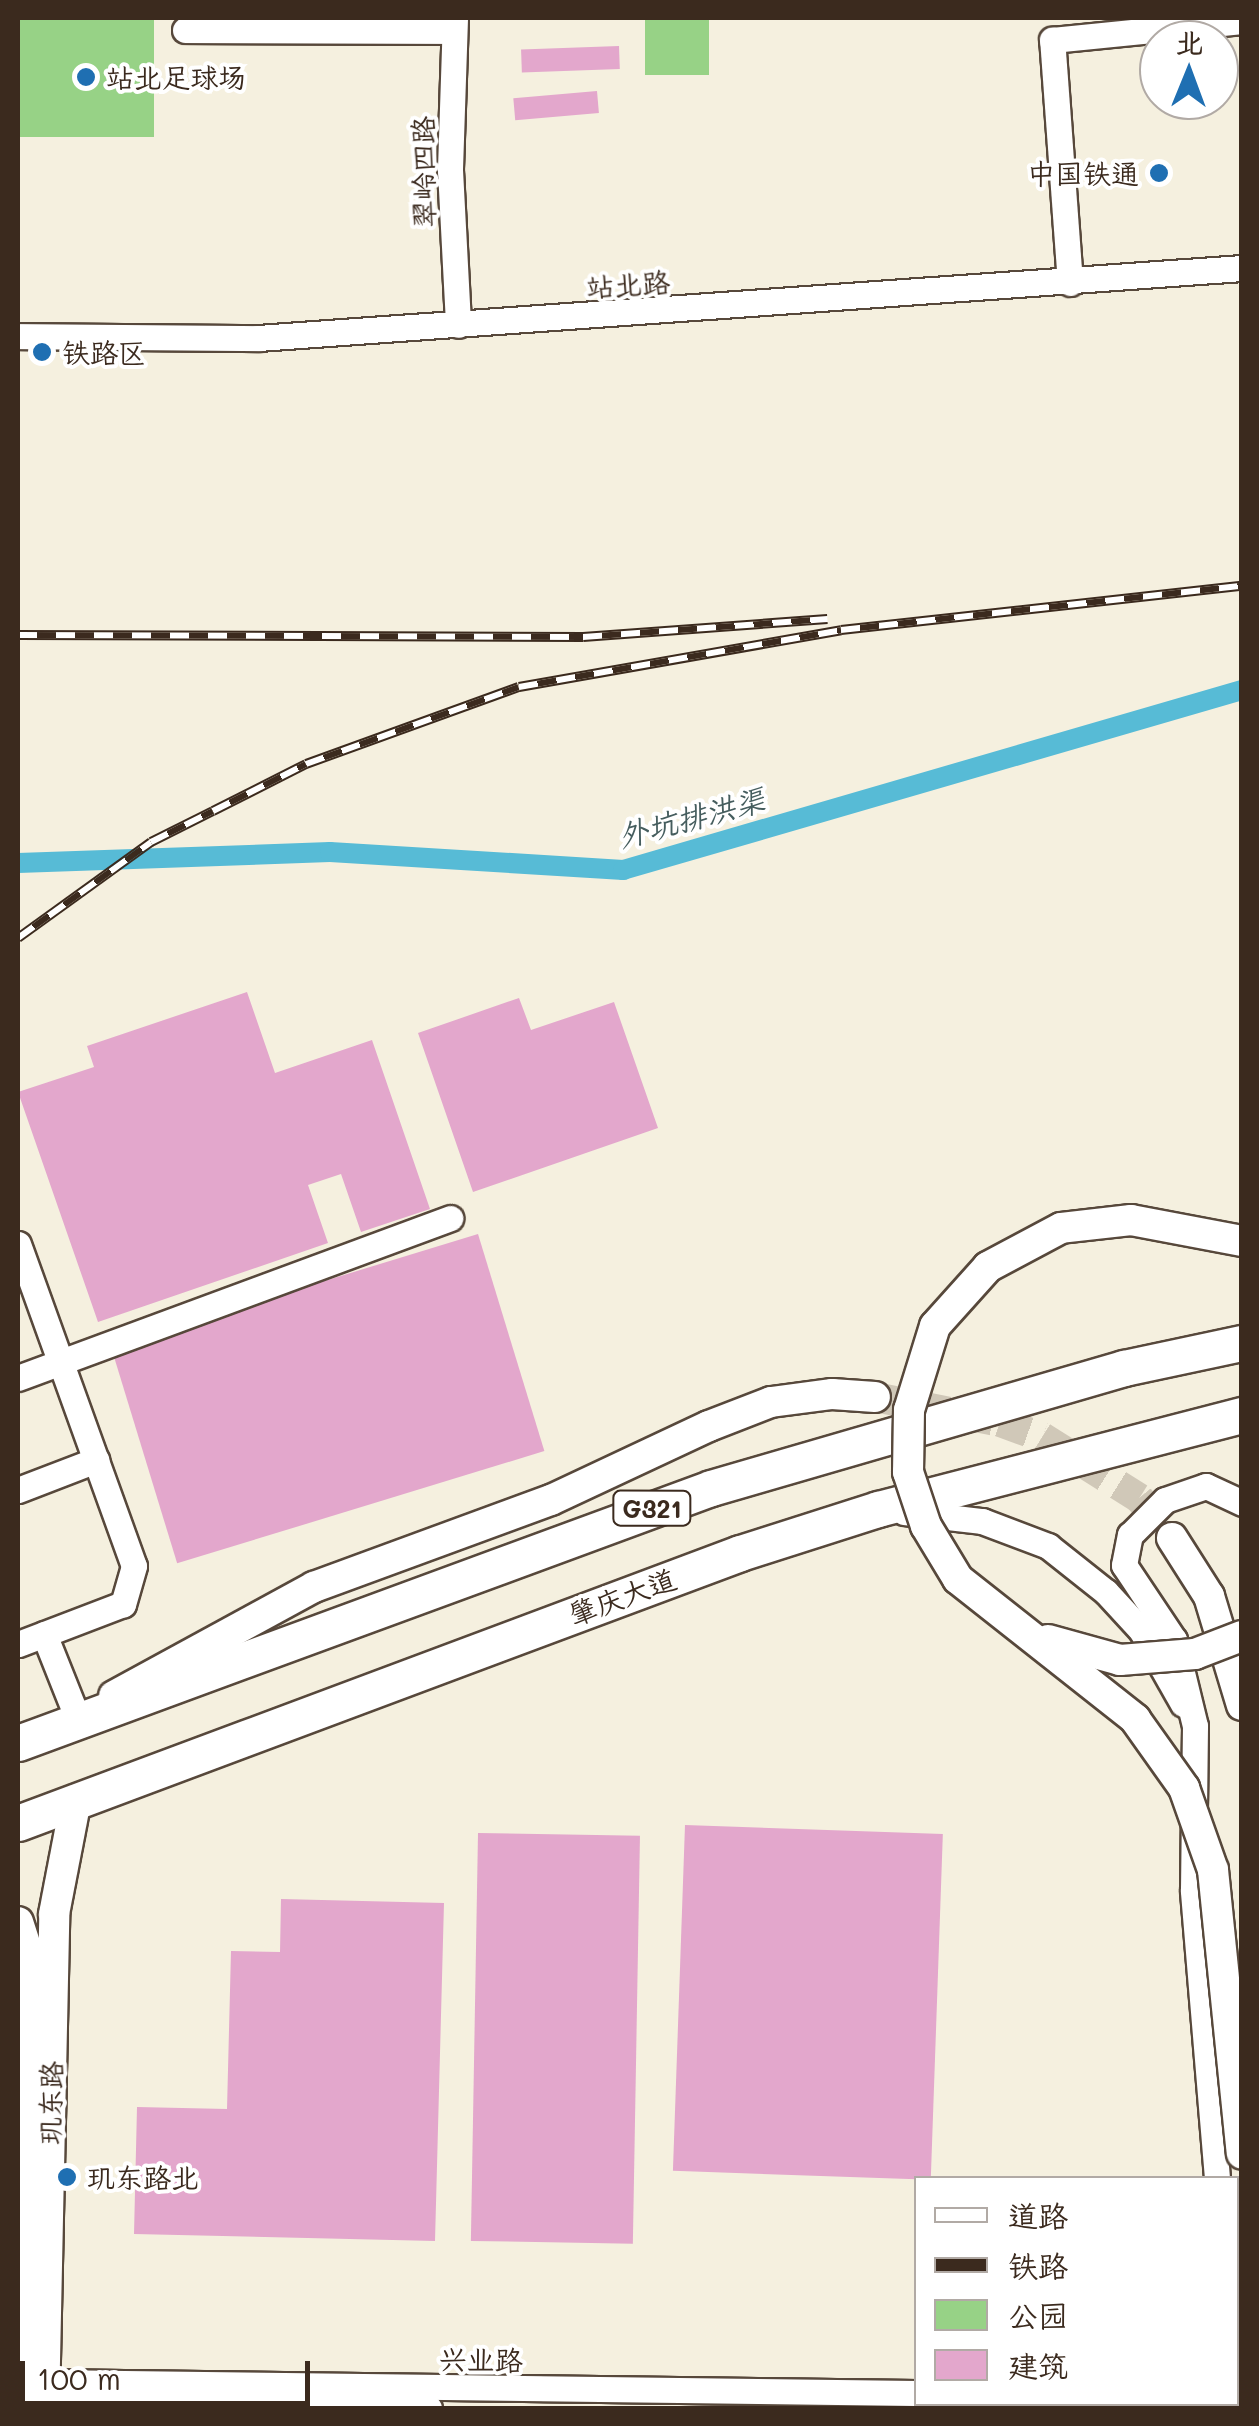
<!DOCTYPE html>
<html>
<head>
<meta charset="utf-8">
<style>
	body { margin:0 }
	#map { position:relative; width:1259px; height:2426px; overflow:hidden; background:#f5f0df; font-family:Mali,"LXGW WenKai TC",sans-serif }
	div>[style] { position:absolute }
	.green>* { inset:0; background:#97d286; transform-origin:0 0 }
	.canal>* { height:20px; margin:-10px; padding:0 10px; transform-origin:10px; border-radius:10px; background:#57bbd6 }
	.building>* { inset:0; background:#e3a7cc; transform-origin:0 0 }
	.major-tunnel>* { height:30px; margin-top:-15px; transform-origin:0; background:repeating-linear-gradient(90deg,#d0c8b8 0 30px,transparent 0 45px) }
	.roads { filter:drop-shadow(2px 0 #57483b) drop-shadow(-2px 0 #57483b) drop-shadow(0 2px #57483b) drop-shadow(0 -2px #57483b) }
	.minor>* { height:25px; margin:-12.5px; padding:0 12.5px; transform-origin:12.5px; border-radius:12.5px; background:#fff }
	.major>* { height:30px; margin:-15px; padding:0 15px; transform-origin:15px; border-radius:15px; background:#fff }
	.highway>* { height:35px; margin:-17.5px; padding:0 17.5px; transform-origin:17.5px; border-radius:17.5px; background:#fff }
	.rail>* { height:10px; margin-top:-5px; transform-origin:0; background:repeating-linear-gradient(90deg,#fff 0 19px,#3b2a1e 0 38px); box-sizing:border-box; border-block:2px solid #3b2a1e }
	.bridges { filter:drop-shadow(2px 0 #57483b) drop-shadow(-2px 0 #57483b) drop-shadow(0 2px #57483b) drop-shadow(0 -2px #57483b) }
	.major-bridge>* { height:30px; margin:-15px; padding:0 15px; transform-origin:15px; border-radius:15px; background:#fff }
	.dots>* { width:28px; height:28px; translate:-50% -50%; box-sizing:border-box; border:5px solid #fff; border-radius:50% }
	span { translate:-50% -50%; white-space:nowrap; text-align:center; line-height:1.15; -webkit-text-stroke:8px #fff; paint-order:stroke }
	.shield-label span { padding:2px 8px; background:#fff; border:2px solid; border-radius:8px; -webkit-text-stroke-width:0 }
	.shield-label { font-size:25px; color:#3b2a1e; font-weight:700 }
	.poi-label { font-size:28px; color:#3b2a1e }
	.left { translate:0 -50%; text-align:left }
	.right { translate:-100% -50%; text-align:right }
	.street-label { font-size:28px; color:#3b2a1e }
	.water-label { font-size:30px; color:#455d5e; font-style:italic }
	.frame { position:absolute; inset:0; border:20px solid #3b2a1e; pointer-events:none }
	.legend { position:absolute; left:914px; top:2176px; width:325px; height:230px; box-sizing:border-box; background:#fff; border:2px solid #b1aaa5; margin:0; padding:12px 18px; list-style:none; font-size:30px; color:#3b2a1e }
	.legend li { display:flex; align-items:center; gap:20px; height:50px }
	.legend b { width:50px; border:2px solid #b1aaa5 }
	.north { position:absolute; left:1139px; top:20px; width:100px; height:100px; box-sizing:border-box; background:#fff; border:2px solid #b1aaa5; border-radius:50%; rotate:1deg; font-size:28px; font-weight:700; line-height:40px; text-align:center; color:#3b2a1e }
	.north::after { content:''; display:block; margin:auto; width:35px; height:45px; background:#1f6fb2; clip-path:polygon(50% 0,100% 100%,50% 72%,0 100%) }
	.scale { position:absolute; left:20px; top:2361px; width:290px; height:45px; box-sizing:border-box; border:5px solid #3b2a1e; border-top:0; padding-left:12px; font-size:30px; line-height:35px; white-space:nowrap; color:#3b2a1e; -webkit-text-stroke:8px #fff; paint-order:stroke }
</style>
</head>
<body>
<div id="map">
	<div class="green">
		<div style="left:18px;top:18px;width:136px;height:119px"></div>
		<div style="left:645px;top:18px;width:64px;height:57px"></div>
	</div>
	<div class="canal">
		<div style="left:18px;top:863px;width:312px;rotate:-2deg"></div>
		<div style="left:330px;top:852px;width:294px;rotate:3.5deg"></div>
		<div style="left:623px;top:870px;width:645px;rotate:-16.21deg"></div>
	</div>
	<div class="building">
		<div style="left:619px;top:46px;width:23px;height:98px;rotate:88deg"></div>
		<div style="left:597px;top:91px;width:22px;height:84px;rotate:85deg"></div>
		<div style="clip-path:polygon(247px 992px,275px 1073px,372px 1040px,430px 1209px,361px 1232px,341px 1174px,308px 1185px,328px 1243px,98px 1322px,18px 1092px,94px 1067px,87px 1046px)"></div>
		<div style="clip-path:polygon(519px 998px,531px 1030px,614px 1002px,658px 1128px,473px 1192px,418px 1033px)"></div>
		<div style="left:478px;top:1234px;width:227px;height:384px;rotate:73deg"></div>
		<div style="left:685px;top:1825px;width:258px;height:346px;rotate:2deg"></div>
		<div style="left:478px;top:1833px;width:162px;height:408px;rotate:1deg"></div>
		<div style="clip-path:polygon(281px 1899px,444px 1903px,435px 2241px,134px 2234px,137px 2107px,227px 2109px,231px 1951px,280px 1952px)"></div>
	</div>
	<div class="major-tunnel">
		<div style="left:875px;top:1397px;width:127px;rotate:11.3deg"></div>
		<div style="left:1000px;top:1422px;width:45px;rotate:19.7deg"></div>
		<div style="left:1042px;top:1437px;width:115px;rotate:32.2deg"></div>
		<div style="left:1139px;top:1498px;width:44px;rotate:50.5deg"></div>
	</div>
	<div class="roads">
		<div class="minor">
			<div style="left:455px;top:18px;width:152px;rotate:91.9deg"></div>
			<div style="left:450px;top:170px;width:155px;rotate:87deg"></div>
			<div style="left:185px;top:30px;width:269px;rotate:0.2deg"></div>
			<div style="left:1070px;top:283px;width:244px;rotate:-94.2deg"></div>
			<div style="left:1052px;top:40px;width:191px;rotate:-5.7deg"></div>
			<div style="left:18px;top:336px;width:240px;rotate:0.5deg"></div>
			<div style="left:258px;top:338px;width:986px;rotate:-4.07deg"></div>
			<div style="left:18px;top:1244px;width:342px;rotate:70.2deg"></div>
			<div style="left:134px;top:1566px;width:40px;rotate:106deg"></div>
			<div style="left:123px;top:1604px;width:112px;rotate:159.1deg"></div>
			<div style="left:18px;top:1378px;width:461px;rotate:-20.3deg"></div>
			<div style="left:18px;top:1490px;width:84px;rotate:-21deg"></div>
			<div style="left:904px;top:1512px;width:79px;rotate:6.6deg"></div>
			<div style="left:982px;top:1521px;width:71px;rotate:20.7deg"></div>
			<div style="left:1048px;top:1546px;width:74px;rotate:38.4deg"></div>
			<div style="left:1106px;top:1592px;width:52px;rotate:47.4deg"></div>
			<div style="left:1141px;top:1630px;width:85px;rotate:60.4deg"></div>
			<div style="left:44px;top:1634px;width:89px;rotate:68.3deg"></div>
			<div style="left:1217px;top:2178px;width:289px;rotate:-94.8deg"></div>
			<div style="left:1193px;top:1890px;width:164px;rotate:-89.3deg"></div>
			<div style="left:1195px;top:1726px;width:89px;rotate:-103.7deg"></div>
			<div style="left:1174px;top:1640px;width:90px;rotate:-123.7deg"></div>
			<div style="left:1124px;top:1565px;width:31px;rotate:-79deg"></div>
			<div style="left:1130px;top:1535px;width:49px;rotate:-45deg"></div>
			<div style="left:1165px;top:1500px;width:43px;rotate:-18.9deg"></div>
			<div style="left:1206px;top:1486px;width:40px;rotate:25deg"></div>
			<div style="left:45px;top:2382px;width:871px;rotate:0.72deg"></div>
			<div style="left:1236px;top:2387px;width:21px;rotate:85deg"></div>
			<div style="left:44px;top:2402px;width:385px;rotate:0.9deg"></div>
		</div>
		<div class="major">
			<div style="left:1172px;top:1538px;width:69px;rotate:57.5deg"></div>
			<div style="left:1209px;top:1596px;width:114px;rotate:73.2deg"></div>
			<div style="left:114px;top:1696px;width:228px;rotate:-28.6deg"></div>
			<div style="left:314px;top:1587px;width:252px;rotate:-20.2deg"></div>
			<div style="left:551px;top:1500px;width:174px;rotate:-25.1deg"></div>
			<div style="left:709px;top:1426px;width:66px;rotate:-21.2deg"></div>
			<div style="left:771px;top:1402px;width:62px;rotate:-7.5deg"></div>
			<div style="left:832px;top:1394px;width:43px;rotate:4deg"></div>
			<div style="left:18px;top:1922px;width:33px;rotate:72deg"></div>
			<div style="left:28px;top:1953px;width:455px;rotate:91deg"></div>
			<div style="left:44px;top:2408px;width:494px;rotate:-88.8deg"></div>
			<div style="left:54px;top:1914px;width:116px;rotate:-79.1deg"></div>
		</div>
		<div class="highway">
			<div style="left:18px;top:1743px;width:738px;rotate:-20.2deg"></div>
			<div style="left:711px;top:1488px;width:430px;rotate:-16.2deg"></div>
			<div style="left:1124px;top:1368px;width:121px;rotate:-12deg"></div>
			<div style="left:18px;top:1823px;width:771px;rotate:-20.5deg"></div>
			<div style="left:740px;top:1553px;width:145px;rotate:-17.7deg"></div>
			<div style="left:878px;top:1509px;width:376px;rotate:-14.5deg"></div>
		</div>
	</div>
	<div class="rail">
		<div style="left:18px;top:635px;width:565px;rotate:0.2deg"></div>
		<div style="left:583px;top:637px;width:245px;rotate:-4.2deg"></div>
		<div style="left:18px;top:938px;width:164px;rotate:-35.8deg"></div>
		<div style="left:151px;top:842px;width:69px;rotate:-26.6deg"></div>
		<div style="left:213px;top:811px;width:104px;rotate:-26.8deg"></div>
		<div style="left:306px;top:764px;width:226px;rotate:-19.9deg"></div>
		<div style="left:519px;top:687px;width:327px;rotate:-10deg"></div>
		<div style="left:841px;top:630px;width:403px;rotate:-6.3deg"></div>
	</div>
	<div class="bridges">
		<div class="major-bridge">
			<div style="left:1242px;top:1241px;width:113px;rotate:-169.3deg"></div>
			<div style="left:1131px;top:1220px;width:70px;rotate:173.5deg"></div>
			<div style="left:1061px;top:1228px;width:83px;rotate:151.9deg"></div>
			<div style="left:988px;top:1267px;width:79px;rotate:131.9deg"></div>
			<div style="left:935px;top:1326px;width:88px;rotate:107.2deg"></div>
			<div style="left:909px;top:1410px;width:62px;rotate:90.9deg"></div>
			<div style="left:908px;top:1472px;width:57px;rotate:71.6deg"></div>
			<div style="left:926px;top:1526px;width:62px;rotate:58.9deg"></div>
			<div style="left:958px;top:1579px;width:226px;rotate:38.3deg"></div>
			<div style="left:1135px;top:1719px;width:85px;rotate:54.6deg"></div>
			<div style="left:1184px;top:1788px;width:87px;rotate:70.5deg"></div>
			<div style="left:1213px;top:1870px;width:285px;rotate:84.2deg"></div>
			<div style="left:1048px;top:1640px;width:75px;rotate:15.5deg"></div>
			<div style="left:1120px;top:1660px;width:75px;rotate:-4.6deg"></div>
			<div style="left:1195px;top:1654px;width:50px;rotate:-21deg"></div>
		</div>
	</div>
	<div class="dots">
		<div style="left:86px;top:77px;background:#1f6fb2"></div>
		<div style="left:1159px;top:173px;background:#1f6fb2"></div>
		<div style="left:42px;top:352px;background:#1f6fb2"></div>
		<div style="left:67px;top:2177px;background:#1f6fb2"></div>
	</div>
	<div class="shield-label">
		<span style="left:652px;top:1508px">G321</span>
	</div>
	<div class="poi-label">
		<span class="left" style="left:106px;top:77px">站北足球场</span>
		<span class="right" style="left:1139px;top:173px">中国铁通</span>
		<span class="left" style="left:62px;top:352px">铁路区</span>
		<span class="left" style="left:87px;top:2177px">玑东路北</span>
	</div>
	<div class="street-label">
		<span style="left:423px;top:172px;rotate:-91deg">翠岭四路</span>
		<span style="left:628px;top:284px;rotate:-4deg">站北路</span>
		<span style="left:622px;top:1596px;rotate:-20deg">肇庆大道</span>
		<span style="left:50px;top:2103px;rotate:-89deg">玑东路</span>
		<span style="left:481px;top:2359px;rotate:1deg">兴业路</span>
	</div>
	<div class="water-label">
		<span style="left:691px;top:817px;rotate:-15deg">外坑排洪渠</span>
	</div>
	<div class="frame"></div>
	<ul class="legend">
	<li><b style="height:12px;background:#fff"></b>道路</li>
	<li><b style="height:12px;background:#3b2a1e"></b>铁路</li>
	<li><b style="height:28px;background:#97d286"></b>公园</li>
	<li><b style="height:28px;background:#e3a7cc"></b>建筑</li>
	</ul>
	<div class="north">北</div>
	<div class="scale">100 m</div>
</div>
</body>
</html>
